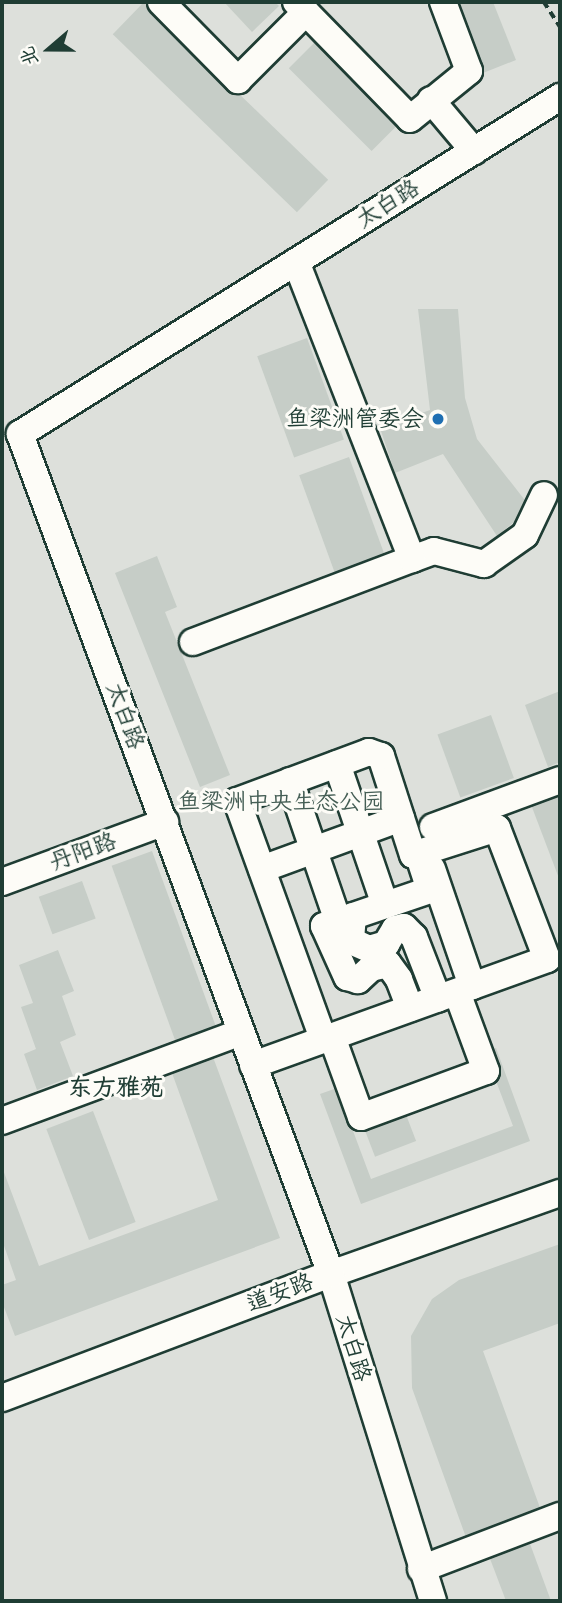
<!DOCTYPE html>
<html>
<head>
<meta charset="utf-8">
<style>
	body { margin:0 }
	#map { position:relative; width:562px; height:1603px; overflow:hidden; background:#fdfcf7; font-family:Pangolin,"LXGW WenKai TC",sans-serif }
	div>[style] { position:absolute }
	.green>* { inset:0; background:#dde0db; transform-origin:0 0 }
	.building>* { inset:0; background:#c6cdc7; transform-origin:0 0 }
	.path>* { height:3.5px; margin-top:-1.75px; transform-origin:0; background:repeating-linear-gradient(90deg,#1f3d34 0 7px,transparent 0 12px) }
	.roads { filter:drop-shadow(2px 0 #1f3d34) drop-shadow(-2px 0 #1f3d34) drop-shadow(0 2px #1f3d34) drop-shadow(0 -2px #1f3d34) }
	.minor>* { height:26px; margin:-13px; padding:0 13px; transform-origin:13px; border-radius:13px; background:#fdfcf7 }
	.dots>* { width:19px; height:19px; translate:-50% -50%; box-sizing:border-box; border:4px solid #fdfcf7; border-radius:50% }
	span { translate:-50% -50%; white-space:nowrap; text-align:center; line-height:1.15; -webkit-text-stroke:6px #fdfcf7; paint-order:stroke }
	.street-label { font-size:23px; color:#1f3d34 }
	.poi-label { font-size:23px; color:#1f3d34 }
	.right { translate:-100% -50%; text-align:right }
	.park-label { font-size:23px; color:#455e55 }
	.neighbourhood-label { font-size:24px; color:#1f3d34; font-weight:700 }
	.frame { position:absolute; inset:0; border:4px solid #1f3d34; pointer-events:none }
	.north { position:absolute; left:14px; top:14px; width:70px; height:70px; -webkit-text-stroke:5px #fdfcf7; paint-order:stroke; rotate:250deg; font-size:19px; font-weight:700; line-height:28px; text-align:center; color:#1f3d34 }
	.north::after { content:''; display:block; margin:auto; width:24px; height:32px; background:#1f3d34; clip-path:polygon(50% 0,100% 100%,50% 72%,0 100%) }
</style>
</head>
<body>
<div id="map">
	<div class="green">
		<div style="left:2px;top:2px;width:558px;height:1599px"></div>
	</div>
	<div class="building">
		<div style="left:144px;top:2px;width:256px;height:45px;rotate:44deg"></div>
		<div style="clip-path:polygon(224px 2px,275px 2px,279px 6px,252px 32px)"></div>
		<div style="clip-path:polygon(454px 2px,493px 2px,516px 60px,483px 73px)"></div>
		<div style="left:315px;top:42px;width:117px;height:37px;rotate:45deg"></div>
		<div style="clip-path:polygon(418px 309px,458px 309px,465px 398px,477px 439px,531px 508px,497px 536px,443px 454px,395px 473px,380px 428px,430px 410px)"></div>
		<div style="left:307px;top:338px;width:108px;height:53px;rotate:70deg"></div>
		<div style="left:349px;top:457px;width:108px;height:53px;rotate:70deg"></div>
		<div style="clip-path:polygon(157px 556px,177px 607px,165px 612px,230px 775px,200px 787px,115px 573px)"></div>
		<div style="clip-path:polygon(560px 691px,560px 762px,548px 767px,525px 705px)"></div>
		<div style="left:491px;top:715px;width:67px;height:57px;rotate:70deg"></div>
		<div style="clip-path:polygon(560px 790px,560px 881px,530px 802px)"></div>
		<div style="left:152px;top:851px;width:186px;height:43px;rotate:70deg"></div>
		<div style="left:82px;top:881px;width:40px;height:46px;rotate:70deg"></div>
		<div style="clip-path:polygon(58px 950px,74px 991px,62px 996px,76px 1035px,60px 1042px,73px 1076px,37px 1090px,24px 1054px,36px 1049px,21px 1007px,33px 1003px,19px 965px)"></div>
		<div style="clip-path:polygon(496px 1048px,530px 1141px,361px 1204px,320px 1094px,337px 1088px,371px 1179px,513px 1126px,485px 1052px)"></div>
		<div style="clip-path:polygon(213px 1057px,280px 1238px,15px 1336px,2px 1302px,2px 1285px,16px 1280px,2px 1240px,2px 1167px,39px 1266px,218px 1200px,172px 1073px)"></div>
		<div style="left:93px;top:1111px;width:119px;height:50px;rotate:69deg"></div>
		<div style="left:405px;top:1112px;width:31px;height:44px;rotate:69deg"></div>
		<div style="clip-path:polygon(560px 1244px,560px 1323px,483px 1351px,543px 1516px,468px 1543px,412px 1388px,411px 1336px,432px 1299px,459px 1280px)"></div>
		<div style="clip-path:polygon(529px 1541px,551px 1601px,506px 1601px,489px 1556px)"></div>
	</div>
	<div class="path">
		<div style="left:544px;top:2px;width:30px;rotate:57deg"></div>
	</div>
	<div class="roads">
		<div class="minor">
			<div style="left:161px;top:2px;width:110px;rotate:45.4deg"></div>
			<div style="left:238px;top:80px;width:96px;rotate:-45deg"></div>
			<div style="left:296px;top:2px;width:163px;rotate:45.7deg"></div>
			<div style="left:410px;top:119px;width:76px;rotate:-39.1deg"></div>
			<div style="left:469px;top:71px;width:74px;rotate:-110.6deg"></div>
			<div style="left:431px;top:100px;width:67px;rotate:49.9deg"></div>
			<div style="left:412px;top:559px;width:23px;rotate:-20deg"></div>
			<div style="left:434px;top:551px;width:52px;rotate:14.6deg"></div>
			<div style="left:484px;top:564px;width:50px;rotate:-35.3deg"></div>
			<div style="left:525px;top:535px;width:44px;rotate:-64.6deg"></div>
			<div style="left:193px;top:642px;width:234px;rotate:-20.8deg"></div>
			<div style="left:412px;top:559px;width:319px;rotate:-111.3deg"></div>
			<div style="left:337px;top:764px;width:149px;rotate:71.2deg"></div>
			<div style="left:290px;top:781px;width:148px;rotate:71.1deg"></div>
			<div style="left:433px;top:827px;width:135px;rotate:-20.3deg"></div>
			<div style="left:262px;top:869px;width:148px;rotate:-20.1deg"></div>
			<div style="left:432px;top:869px;width:124px;rotate:71.1deg"></div>
			<div style="left:2px;top:882px;width:174px;rotate:-20.2deg"></div>
			<div style="left:353px;top:916px;width:25px;rotate:95deg"></div>
			<div style="left:351px;top:941px;width:20px;rotate:24deg"></div>
			<div style="left:369px;top:949px;width:18px;rotate:-16deg"></div>
			<div style="left:386px;top:944px;width:17px;rotate:-59deg"></div>
			<div style="left:395px;top:929px;width:9px;rotate:-13deg"></div>
			<div style="left:404px;top:927px;width:14px;rotate:45deg"></div>
			<div style="left:414px;top:937px;width:66px;rotate:68.8deg"></div>
			<div style="left:410px;top:1008px;width:31px;rotate:-111deg"></div>
			<div style="left:399px;top:979px;width:19px;rotate:-126deg"></div>
			<div style="left:388px;top:964px;width:17px;rotate:167deg"></div>
			<div style="left:371px;top:968px;width:18px;rotate:137deg"></div>
			<div style="left:358px;top:980px;width:11px;rotate:-165deg"></div>
			<div style="left:347px;top:977px;width:56px;rotate:-114.3deg"></div>
			<div style="left:324px;top:926px;width:112px;rotate:-18.8deg"></div>
			<div style="left:430px;top:890px;width:38px;rotate:-108deg"></div>
			<div style="left:332px;top:1037px;width:85px;rotate:70.1deg"></div>
			<div style="left:361px;top:1117px;width:133px;rotate:-20.2deg"></div>
			<div style="left:486px;top:1071px;width:84px;rotate:-110.2deg"></div>
			<div style="left:253px;top:1065px;width:313px;rotate:-19.8deg"></div>
			<div style="left:547px;top:959px;width:140px;rotate:-110.9deg"></div>
			<div style="left:497px;top:828px;width:88px;rotate:162.2deg"></div>
			<div style="left:413px;top:855px;width:104px;rotate:-107.9deg"></div>
			<div style="left:381px;top:756px;width:13px;rotate:-162deg"></div>
			<div style="left:369px;top:752px;width:141px;rotate:159.6deg"></div>
			<div style="left:237px;top:801px;width:253px;rotate:70.1deg"></div>
			<div style="left:2px;top:1121px;width:255px;rotate:-20.4deg"></div>
			<div style="left:2px;top:1398px;width:352px;rotate:-20.7deg"></div>
			<div style="left:331px;top:1274px;width:243px;rotate:-19.5deg"></div>
			<div style="left:421px;top:1569px;width:149px;rotate:-20.9deg"></div>
			<div style="left:433px;top:1601px;width:343px;rotate:-107.3deg"></div>
			<div style="left:331px;top:1274px;width:896px;rotate:-110.32deg"></div>
			<div style="left:20px;top:434px;width:637px;rotate:-31.97deg"></div>
		</div>
	</div>
	<div class="dots">
		<div style="left:438px;top:419px;background:#1f6fb2"></div>
	</div>
	<div class="street-label">
		<span style="left:388px;top:204px;rotate:-32deg">太白路</span>
		<span style="left:125px;top:716px;rotate:70deg">太白路</span>
		<span style="left:83px;top:852px;rotate:-20deg">丹阳路</span>
		<span style="left:280px;top:1293px;rotate:-21deg">道安路</span>
		<span style="left:353px;top:1348px;rotate:73deg">太白路</span>
	</div>
	<div class="poi-label">
		<span class="right" style="left:424px;top:419px">鱼梁洲管委会</span>
	</div>
	<div class="park-label">
		<span style="left:281px;top:802px">鱼梁洲中央生态公园</span>
	</div>
	<div class="neighbourhood-label">
		<span style="left:116px;top:1088px">东方雅苑</span>
	</div>
	<div class="frame"></div>
	<div class="north">北</div>
</div>
</body>
</html>
